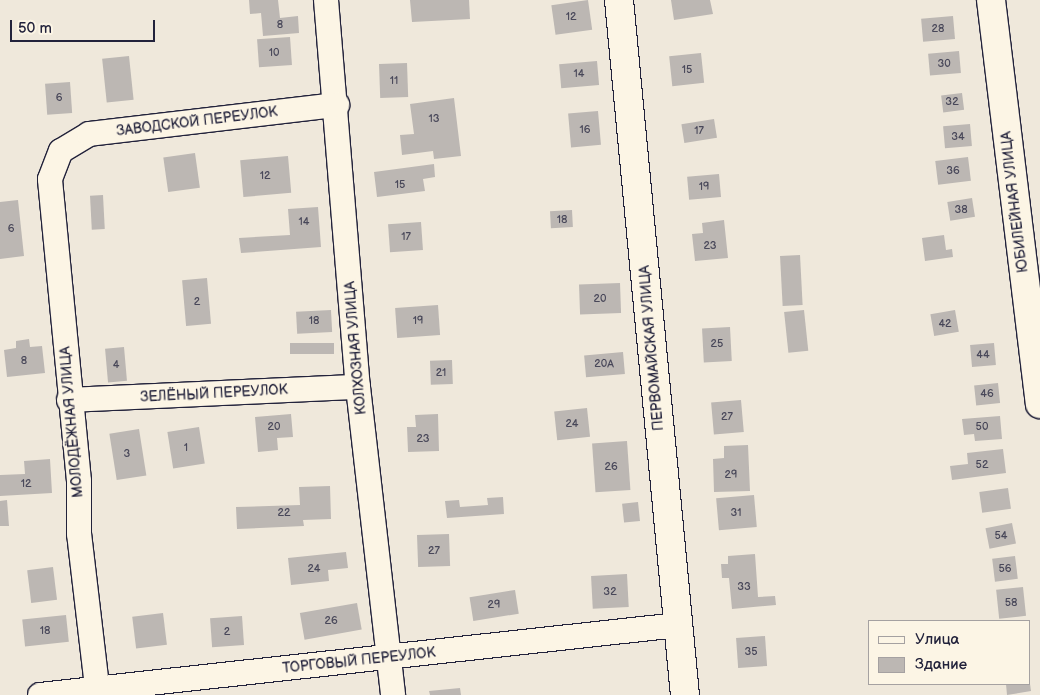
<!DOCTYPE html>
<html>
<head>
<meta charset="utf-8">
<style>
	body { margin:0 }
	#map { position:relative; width:1040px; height:695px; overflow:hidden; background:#efe8db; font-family:"Balsamiq Sans",sans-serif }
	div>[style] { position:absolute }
	.building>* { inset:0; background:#bcb7b3; transform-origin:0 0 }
	.roads { filter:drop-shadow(1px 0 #22223b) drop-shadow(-1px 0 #22223b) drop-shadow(0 1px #22223b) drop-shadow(0 -1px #22223b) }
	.street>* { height:24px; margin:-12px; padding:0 12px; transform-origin:12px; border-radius:12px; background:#fcf5e5 }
	.secondary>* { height:28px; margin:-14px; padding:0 14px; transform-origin:14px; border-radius:14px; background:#fcf5e5 }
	span { translate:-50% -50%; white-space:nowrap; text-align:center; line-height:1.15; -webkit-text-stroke:4px #fcf5e5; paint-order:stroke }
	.number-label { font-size:11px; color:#484759 }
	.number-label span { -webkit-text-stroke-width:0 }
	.street-label { font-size:14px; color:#22223b }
	.legend { position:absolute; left:868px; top:620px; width:162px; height:65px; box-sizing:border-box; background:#fcf5e5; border:1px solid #a5a1a1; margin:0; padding:6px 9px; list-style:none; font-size:15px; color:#22223b }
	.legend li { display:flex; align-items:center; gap:10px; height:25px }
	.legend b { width:25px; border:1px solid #a5a1a1 }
	.scale { position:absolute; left:10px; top:20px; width:145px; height:22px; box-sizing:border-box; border:2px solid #22223b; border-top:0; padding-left:6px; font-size:15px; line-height:18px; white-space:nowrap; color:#22223b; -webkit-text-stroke:4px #fcf5e5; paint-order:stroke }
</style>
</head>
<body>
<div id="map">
	<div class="building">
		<div style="clip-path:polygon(249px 0,278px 0,280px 18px,298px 16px,299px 33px,263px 36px,261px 13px,250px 14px)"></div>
		<div style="clip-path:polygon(410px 0,469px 0,470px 19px,412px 22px)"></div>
		<div style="left:588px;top:0;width:30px;height:37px;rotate:82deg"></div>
		<div style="clip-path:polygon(671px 0,710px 0,713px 14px,674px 20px)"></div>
		<div style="left:953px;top:16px;width:23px;height:32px;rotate:85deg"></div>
		<div style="left:290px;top:37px;width:28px;height:33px;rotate:86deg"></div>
		<div style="left:959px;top:51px;width:22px;height:31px;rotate:85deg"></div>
		<div style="left:701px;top:53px;width:30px;height:32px;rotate:84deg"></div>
		<div style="left:129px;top:56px;width:44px;height:27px;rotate:84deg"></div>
		<div style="left:597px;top:61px;width:24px;height:38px;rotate:85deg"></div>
		<div style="left:407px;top:63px;width:34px;height:28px;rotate:88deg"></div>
		<div style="left:70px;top:82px;width:31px;height:25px;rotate:86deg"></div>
		<div style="left:962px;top:93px;width:17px;height:21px;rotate:83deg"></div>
		<div style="clip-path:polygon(454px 98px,461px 156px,434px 159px,433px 151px,402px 155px,400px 135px,414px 134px,410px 104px)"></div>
		<div style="left:598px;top:111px;width:34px;height:30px;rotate:85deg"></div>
		<div style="left:714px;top:119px;width:19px;height:33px;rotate:81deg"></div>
		<div style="left:970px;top:124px;width:22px;height:27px;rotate:85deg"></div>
		<div style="left:195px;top:153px;width:35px;height:32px;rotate:82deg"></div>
		<div style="left:288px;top:156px;width:37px;height:48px;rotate:85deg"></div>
		<div style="left:968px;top:157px;width:24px;height:33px;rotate:83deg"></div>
		<div style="clip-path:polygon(434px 164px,435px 177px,423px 179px,425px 191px,377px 197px,374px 172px)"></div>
		<div style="left:719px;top:174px;width:23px;height:32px;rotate:85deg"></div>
		<div style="left:103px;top:195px;width:34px;height:13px;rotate:87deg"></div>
		<div style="left:972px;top:198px;width:19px;height:25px;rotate:81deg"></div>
		<div style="clip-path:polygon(18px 200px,24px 256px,0 259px,0 202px)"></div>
		<div style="clip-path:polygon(318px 207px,321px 247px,241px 253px,239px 238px,290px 235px,288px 209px)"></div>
		<div style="left:572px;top:210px;width:17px;height:22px;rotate:87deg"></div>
		<div style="clip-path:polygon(724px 220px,728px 258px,695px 261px,692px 234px,703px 233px,702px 223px)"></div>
		<div style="left:421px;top:222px;width:28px;height:33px;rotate:86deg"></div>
		<div style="clip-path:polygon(944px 235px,946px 250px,952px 249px,953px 257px,925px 261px,922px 238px)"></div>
		<div style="left:800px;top:255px;width:50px;height:20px;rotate:87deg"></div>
		<div style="left:207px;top:278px;width:46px;height:25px;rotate:85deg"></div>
		<div style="left:620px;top:283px;width:30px;height:41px;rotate:88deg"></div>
		<div style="left:438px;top:305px;width:30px;height:43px;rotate:86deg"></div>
		<div style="left:331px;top:310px;width:22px;height:35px;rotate:87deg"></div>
		<div style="left:804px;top:310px;width:41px;height:20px;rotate:84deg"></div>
		<div style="left:955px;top:310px;width:22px;height:25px;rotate:80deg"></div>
		<div style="left:730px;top:327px;width:34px;height:28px;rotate:87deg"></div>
		<div style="clip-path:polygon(29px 339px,30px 347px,42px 346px,45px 373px,7px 377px,4px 350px,16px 348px,16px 341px)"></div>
		<div style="left:334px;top:343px;width:11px;height:44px;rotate:90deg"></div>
		<div style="left:994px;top:343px;width:22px;height:24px;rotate:85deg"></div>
		<div style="left:124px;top:347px;width:34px;height:19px;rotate:85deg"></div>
		<div style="left:623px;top:352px;width:22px;height:39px;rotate:85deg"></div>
		<div style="left:452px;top:360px;width:24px;height:22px;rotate:88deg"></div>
		<div style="left:998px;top:383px;width:20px;height:24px;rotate:84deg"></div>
		<div style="left:741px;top:400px;width:32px;height:30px;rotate:85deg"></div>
		<div style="left:587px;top:408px;width:29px;height:33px;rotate:84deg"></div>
		<div style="clip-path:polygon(291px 414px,293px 437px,277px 438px,278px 450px,258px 452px,255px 417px)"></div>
		<div style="clip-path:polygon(438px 414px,439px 451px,408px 452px,407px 427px,416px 427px,415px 415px)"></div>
		<div style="clip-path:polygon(1000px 416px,1002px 439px,975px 441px,974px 434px,964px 435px,962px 419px)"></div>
		<div style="left:199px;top:427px;width:37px;height:32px;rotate:81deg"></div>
		<div style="left:139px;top:429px;width:47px;height:30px;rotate:81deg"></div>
		<div style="left:627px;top:441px;width:49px;height:35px;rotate:86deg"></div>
		<div style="clip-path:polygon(748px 445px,750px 491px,714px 492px,713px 459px,724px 458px,724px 446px)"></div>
		<div style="clip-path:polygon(1003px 449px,1006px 473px,952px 480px,950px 466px,968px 464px,967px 453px)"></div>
		<div style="clip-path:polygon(50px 459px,52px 493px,0 496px,0 475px,25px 474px,24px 461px)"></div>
		<div style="clip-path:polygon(330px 486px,331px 519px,303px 520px,304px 526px,237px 529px,236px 507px,300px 505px,299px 487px)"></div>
		<div style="left:1008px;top:488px;width:21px;height:29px;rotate:82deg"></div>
		<div style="left:754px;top:495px;width:32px;height:38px;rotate:85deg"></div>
		<div style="clip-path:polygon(503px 497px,504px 514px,447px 518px,445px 501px,459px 500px,460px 507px,488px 505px,487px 498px)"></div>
		<div style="clip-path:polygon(7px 500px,9px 526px,0 526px,0 501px)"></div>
		<div style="left:638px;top:502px;width:19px;height:16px;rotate:84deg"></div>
		<div style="left:1012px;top:523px;width:21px;height:27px;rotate:79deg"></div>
		<div style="left:449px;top:534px;width:32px;height:32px;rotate:88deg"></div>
		<div style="clip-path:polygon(346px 552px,348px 568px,328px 570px,329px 581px,291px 585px,288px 558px)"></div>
		<div style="clip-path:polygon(755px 554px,758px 597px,775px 596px,776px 605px,732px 609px,729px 578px,722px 578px,721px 564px,728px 564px,728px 556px)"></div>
		<div style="left:1015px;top:556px;width:23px;height:23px;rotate:83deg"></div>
		<div style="left:53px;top:567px;width:33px;height:26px;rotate:83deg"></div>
		<div style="left:627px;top:574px;width:33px;height:36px;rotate:87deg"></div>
		<div style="left:1023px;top:587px;width:29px;height:27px;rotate:84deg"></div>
		<div style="left:515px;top:590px;width:24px;height:46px;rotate:81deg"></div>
		<div style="left:357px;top:603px;width:27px;height:58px;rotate:80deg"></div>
		<div style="left:163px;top:613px;width:32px;height:31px;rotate:83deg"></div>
		<div style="left:66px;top:615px;width:27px;height:44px;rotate:84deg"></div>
		<div style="left:242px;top:616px;width:29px;height:32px;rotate:86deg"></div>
		<div style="left:765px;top:636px;width:30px;height:29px;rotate:86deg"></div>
		<div style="clip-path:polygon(1006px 684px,1030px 684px,1031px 691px,1007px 695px)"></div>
		<div style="clip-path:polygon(460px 688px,461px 695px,430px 695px,429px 691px)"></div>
	</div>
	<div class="roads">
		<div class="street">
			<div style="left:326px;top:0;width:388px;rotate:85.3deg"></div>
			<div style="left:358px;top:387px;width:310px;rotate:83.5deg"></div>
			<div style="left:69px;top:400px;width:289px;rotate:-2.6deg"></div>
			<div style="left:40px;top:695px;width:642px;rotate:-6.26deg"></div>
			<div style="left:98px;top:695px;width:162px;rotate:-96.7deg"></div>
			<div style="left:79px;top:534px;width:53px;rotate:-90deg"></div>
			<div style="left:79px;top:481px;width:303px;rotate:-95.5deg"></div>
			<div style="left:50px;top:179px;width:30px;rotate:-69deg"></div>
			<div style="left:61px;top:151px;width:33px;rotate:-31deg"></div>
			<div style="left:89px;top:134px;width:250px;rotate:-6.7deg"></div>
		</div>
		<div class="secondary">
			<div style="left:619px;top:0;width:698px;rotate:84.58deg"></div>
			<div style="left:991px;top:0;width:407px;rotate:83.1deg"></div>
		</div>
	</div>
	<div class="number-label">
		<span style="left:571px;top:17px">12</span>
		<span style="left:280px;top:25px">8</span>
		<span style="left:938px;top:29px">28</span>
		<span style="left:274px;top:53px">10</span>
		<span style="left:944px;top:64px">30</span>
		<span style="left:687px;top:70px">15</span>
		<span style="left:579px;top:74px">14</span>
		<span style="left:394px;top:81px">11</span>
		<span style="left:59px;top:98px">6</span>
		<span style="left:952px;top:102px">32</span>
		<span style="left:434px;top:119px">13</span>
		<span style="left:585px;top:130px">16</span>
		<span style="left:699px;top:131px">17</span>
		<span style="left:958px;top:137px">34</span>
		<span style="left:953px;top:171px">36</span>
		<span style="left:265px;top:176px">12</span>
		<span style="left:400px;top:185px">15</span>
		<span style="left:704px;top:187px">19</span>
		<span style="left:961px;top:210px">38</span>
		<span style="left:562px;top:220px">18</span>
		<span style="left:304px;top:222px">14</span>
		<span style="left:11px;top:229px">6</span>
		<span style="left:406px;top:237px">17</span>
		<span style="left:710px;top:246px">23</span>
		<span style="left:600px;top:299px">20</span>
		<span style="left:197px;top:302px">2</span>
		<span style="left:314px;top:321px">18</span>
		<span style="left:418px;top:321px">19</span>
		<span style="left:945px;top:324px">42</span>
		<span style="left:717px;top:344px">25</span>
		<span style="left:983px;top:355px">44</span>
		<span style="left:24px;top:361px">8</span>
		<span style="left:604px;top:364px">20А</span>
		<span style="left:116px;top:365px">4</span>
		<span style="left:441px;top:373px">21</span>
		<span style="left:987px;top:394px">46</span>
		<span style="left:727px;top:417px">27</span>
		<span style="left:572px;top:424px">24</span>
		<span style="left:274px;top:427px">20</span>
		<span style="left:982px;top:427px">50</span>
		<span style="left:423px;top:439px">23</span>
		<span style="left:186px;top:448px">1</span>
		<span style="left:127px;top:454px">3</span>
		<span style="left:982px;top:465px">52</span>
		<span style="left:611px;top:467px">26</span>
		<span style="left:731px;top:475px">29</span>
		<span style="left:26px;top:484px">12</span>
		<span style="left:284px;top:513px">22</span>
		<span style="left:736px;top:513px">31</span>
		<span style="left:1001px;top:536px">54</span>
		<span style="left:434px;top:551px">27</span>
		<span style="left:314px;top:569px">24</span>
		<span style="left:1005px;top:569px">56</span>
		<span style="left:744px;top:587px">33</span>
		<span style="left:610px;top:592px">32</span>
		<span style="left:1011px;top:603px">58</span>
		<span style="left:494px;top:605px">29</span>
		<span style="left:331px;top:621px">26</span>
		<span style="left:45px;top:631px">18</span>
		<span style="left:227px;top:632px">2</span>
		<span style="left:751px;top:652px">35</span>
	</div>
	<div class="street-label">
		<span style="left:197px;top:122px;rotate:-7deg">ЗАВОДСКОЙ ПЕРЕУЛОК</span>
		<span style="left:1015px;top:202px;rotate:-97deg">ЮБИЛЕЙНАЯ УЛИЦА</span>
		<span style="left:356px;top:348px;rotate:-95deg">КОЛХОЗНАЯ УЛИЦА</span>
		<span style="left:652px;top:348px;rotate:-95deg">ПЕРВОМАЙСКАЯ УЛИЦА</span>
		<span style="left:214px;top:394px;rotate:-3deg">ЗЕЛЁНЫЙ ПЕРЕУЛОК</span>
		<span style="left:72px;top:422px;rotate:-95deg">МОЛОДЁЖНАЯ УЛИЦА</span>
		<span style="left:359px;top:661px;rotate:-6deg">ТОРГОВЫЙ ПЕРЕУЛОК</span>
	</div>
	<ul class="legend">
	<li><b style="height:6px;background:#fcf5e5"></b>Улица</li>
	<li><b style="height:14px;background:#bcb7b3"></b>Здание</li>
	</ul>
	<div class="scale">50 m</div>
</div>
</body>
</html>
